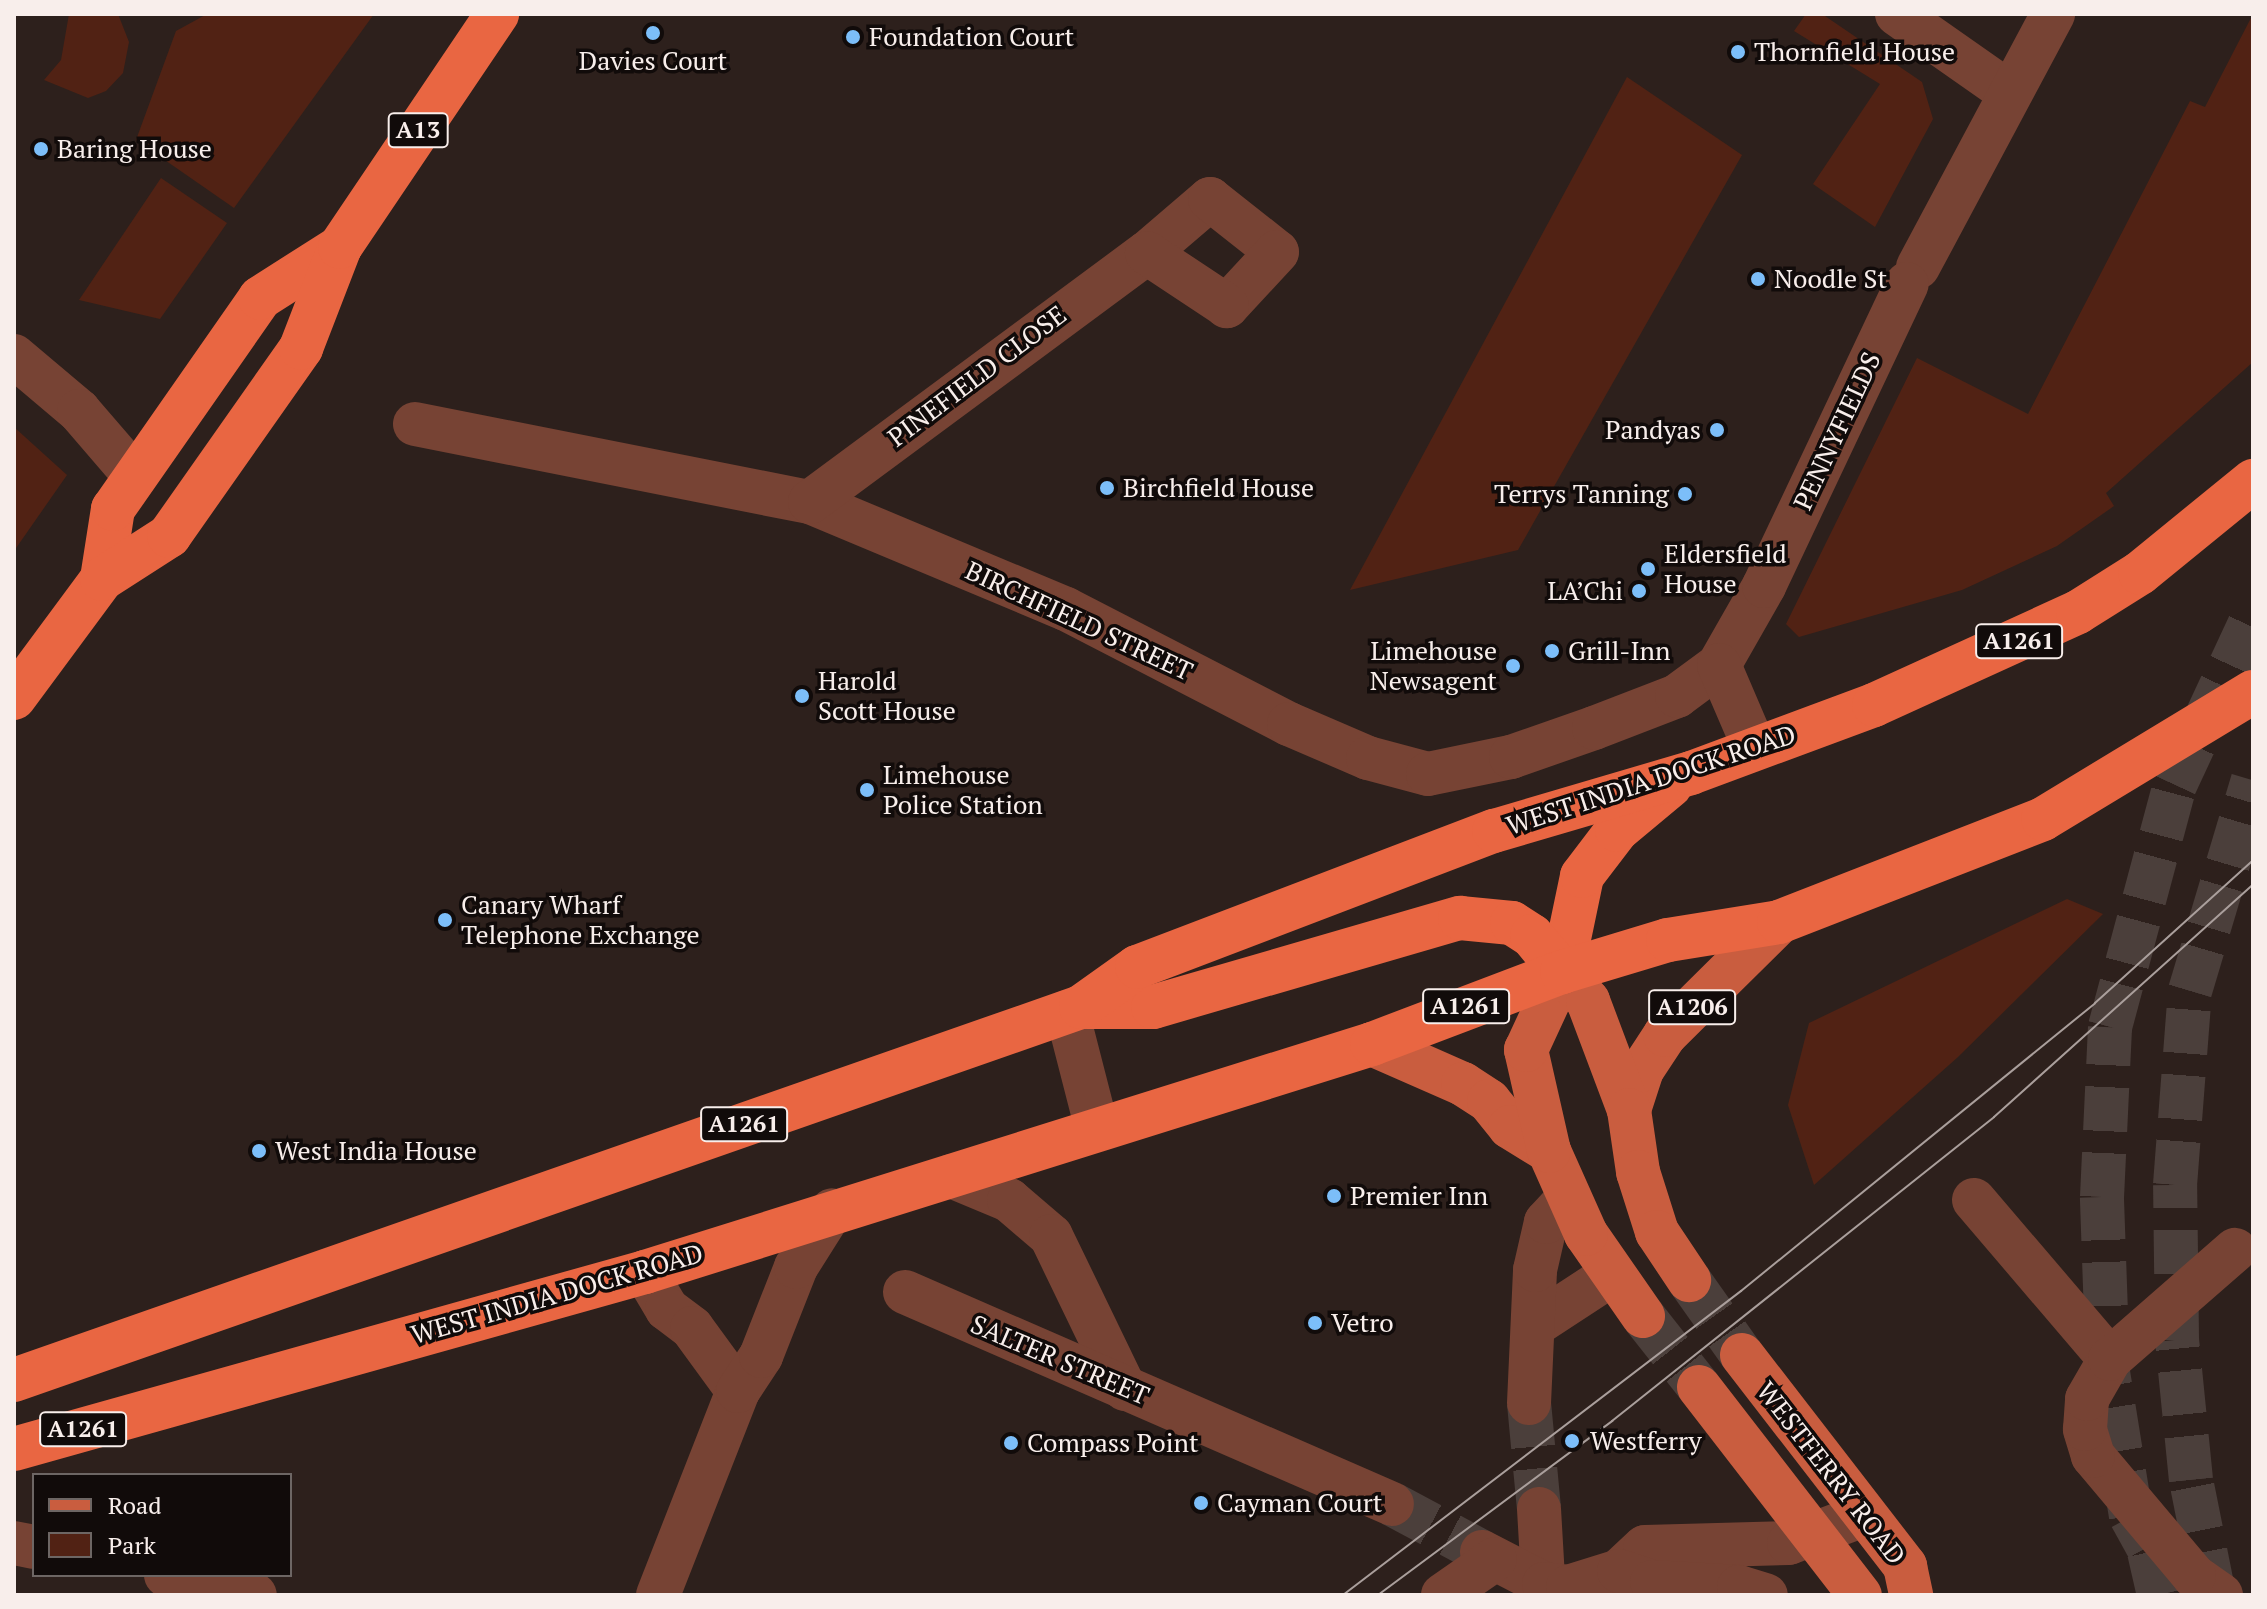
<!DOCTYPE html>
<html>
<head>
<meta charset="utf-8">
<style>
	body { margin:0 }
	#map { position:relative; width:2267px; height:1609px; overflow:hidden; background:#2d201c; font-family:"PT Serif",serif }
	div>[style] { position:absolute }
	.green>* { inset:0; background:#512214 }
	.minor-tunnel>* { height:44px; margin-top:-22px; transform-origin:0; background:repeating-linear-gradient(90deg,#4b3f3b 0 44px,transparent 0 66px) }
	.major-tunnel>* { height:44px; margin-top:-22px; transform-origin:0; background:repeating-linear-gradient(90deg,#4b3f3b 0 44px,transparent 0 66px) }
	.highway-tunnel>* { height:44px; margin-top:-22px; transform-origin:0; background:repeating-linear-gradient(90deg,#4b3f3b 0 44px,transparent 0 66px) }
	.minor>* { height:44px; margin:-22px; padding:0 22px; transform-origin:22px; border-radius:22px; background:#774334 }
	.major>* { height:44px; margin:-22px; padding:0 22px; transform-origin:22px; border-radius:22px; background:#c95d3f }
	.highway>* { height:44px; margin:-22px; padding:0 22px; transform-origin:22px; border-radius:22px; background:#e96642 }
	.tram>* { height:2px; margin:-1px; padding:0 1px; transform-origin:1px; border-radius:1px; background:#aa9f9c }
	.dots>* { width:22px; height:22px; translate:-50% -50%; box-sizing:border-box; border:4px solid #110b0a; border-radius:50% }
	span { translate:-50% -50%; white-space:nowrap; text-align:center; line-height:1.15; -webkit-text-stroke:7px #110b0a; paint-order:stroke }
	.shield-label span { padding:2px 6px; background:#110b0a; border:2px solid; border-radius:6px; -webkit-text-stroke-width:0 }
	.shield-label { font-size:24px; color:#f8eeeb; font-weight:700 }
	.poi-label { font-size:26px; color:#f8eeeb }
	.left { translate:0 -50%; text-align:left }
	.right { translate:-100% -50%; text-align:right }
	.street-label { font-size:26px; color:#f8eeeb }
	.frame { position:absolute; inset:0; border:16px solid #f8eeeb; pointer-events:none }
	.legend { position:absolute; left:32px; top:1473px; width:260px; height:104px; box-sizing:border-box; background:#110b0a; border:2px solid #6d6664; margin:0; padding:10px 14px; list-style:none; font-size:24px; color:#f8eeeb }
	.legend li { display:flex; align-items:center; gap:16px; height:40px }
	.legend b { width:40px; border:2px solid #6d6664 }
</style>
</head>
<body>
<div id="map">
	<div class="green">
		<div style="clip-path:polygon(69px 14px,118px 14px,129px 42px,123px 73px,106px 91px,88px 98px,44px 80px,61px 60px)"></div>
		<div style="clip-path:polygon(207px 14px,374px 14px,234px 208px,136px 140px,176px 31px)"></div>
		<div style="clip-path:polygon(1806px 14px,1822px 14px,1922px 82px,1933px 119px,1875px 227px,1813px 184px,1880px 84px,1794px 31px)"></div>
		<div style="clip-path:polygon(2253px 14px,2253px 362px,2106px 493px,2114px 506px,2057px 546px,1962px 590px,1799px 637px,1786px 624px,1917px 358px,2028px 414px,2190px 101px,2205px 107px)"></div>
		<div style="clip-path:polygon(1627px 77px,1742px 155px,1518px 550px,1350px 590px)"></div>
		<div style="clip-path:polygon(161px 178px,227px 223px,160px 319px,79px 300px)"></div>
		<div style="clip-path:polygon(14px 427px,67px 475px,14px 551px)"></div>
		<div style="clip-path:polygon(2067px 899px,2103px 914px,1958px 1057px,1814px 1185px,1788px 1105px,1809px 1023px)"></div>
	</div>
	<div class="minor-tunnel">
		<div style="left:1529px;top:1403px;width:106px;rotate:84.6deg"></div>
		<div style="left:1392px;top:1504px;width:102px;rotate:28.1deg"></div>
	</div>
	<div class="major-tunnel">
		<div style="left:1689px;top:1280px;width:92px;rotate:54.8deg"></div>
		<div style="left:1643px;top:1316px;width:90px;rotate:51.7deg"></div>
	</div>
	<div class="highway-tunnel">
		<div style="left:2159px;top:1595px;width:49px;rotate:-102.9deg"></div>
		<div style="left:2148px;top:1547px;width:35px;rotate:-119deg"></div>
		<div style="left:2131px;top:1516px;width:146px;rotate:-99.1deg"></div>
		<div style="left:2108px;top:1372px;width:175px;rotate:-92deg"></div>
		<div style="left:2102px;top:1197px;width:170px;rotate:-87.3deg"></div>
		<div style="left:2110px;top:1027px;width:251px;rotate:-75deg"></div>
		<div style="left:2175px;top:785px;width:185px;rotate:-65.1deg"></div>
		<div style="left:2214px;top:1595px;width:117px;rotate:-101.3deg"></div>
		<div style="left:2191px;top:1480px;width:141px;rotate:-95.7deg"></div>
		<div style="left:2177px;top:1340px;width:155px;rotate:-90.7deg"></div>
		<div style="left:2175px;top:1185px;width:195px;rotate:-85.6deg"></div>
		<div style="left:2190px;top:991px;width:220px;rotate:-73.4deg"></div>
	</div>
	<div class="minor">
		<div style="left:1897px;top:14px;width:138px;rotate:35deg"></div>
		<div style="left:1918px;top:267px;width:287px;rotate:-61.9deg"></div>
		<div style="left:14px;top:356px;width:85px;rotate:40.2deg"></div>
		<div style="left:79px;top:411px;width:86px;rotate:49.3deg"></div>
		<div style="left:415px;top:424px;width:403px;rotate:11.2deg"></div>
		<div style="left:810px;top:502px;width:277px;rotate:22.7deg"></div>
		<div style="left:1066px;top:609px;width:251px;rotate:27.3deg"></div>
		<div style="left:1289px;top:724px;width:86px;rotate:23.3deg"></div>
		<div style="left:1368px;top:758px;width:62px;rotate:14.9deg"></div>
		<div style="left:1428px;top:774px;width:85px;rotate:-11.6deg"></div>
		<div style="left:1511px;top:757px;width:88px;rotate:-19.3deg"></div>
		<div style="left:1594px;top:728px;width:89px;rotate:-21.1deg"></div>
		<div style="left:1677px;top:696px;width:52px;rotate:-36.4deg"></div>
		<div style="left:1719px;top:665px;width:91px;rotate:-60.3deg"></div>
		<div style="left:1764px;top:586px;width:334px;rotate:-64.7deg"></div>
		<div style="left:810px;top:502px;width:419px;rotate:-36.5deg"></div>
		<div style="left:1147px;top:253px;width:83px;rotate:-40.6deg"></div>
		<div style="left:1210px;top:199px;width:85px;rotate:38.3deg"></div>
		<div style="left:1277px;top:252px;width:74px;rotate:132.8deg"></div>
		<div style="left:1227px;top:306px;width:96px;rotate:-146.5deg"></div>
		<div style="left:1719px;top:665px;width:91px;rotate:66.8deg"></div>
		<div style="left:1067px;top:1012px;width:121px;rotate:75.6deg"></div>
		<div style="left:951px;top:1176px;width:63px;rotate:22.5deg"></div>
		<div style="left:1009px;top:1200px;width:55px;rotate:40.6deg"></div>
		<div style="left:1051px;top:1236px;width:170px;rotate:64.2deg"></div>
		<div style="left:1974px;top:1200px;width:209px;rotate:49.5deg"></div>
		<div style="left:645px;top:1272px;width:43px;rotate:59.3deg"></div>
		<div style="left:667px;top:1309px;width:31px;rotate:37deg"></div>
		<div style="left:692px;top:1328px;width:78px;rotate:53.9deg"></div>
		<div style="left:905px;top:1292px;width:531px;rotate:23.52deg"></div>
		<div style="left:1536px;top:1324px;width:90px;rotate:-33.2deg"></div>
		<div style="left:1529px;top:1403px;width:133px;rotate:-87.4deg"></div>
		<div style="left:1535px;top:1270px;width:49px;rotate:-77.1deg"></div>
		<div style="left:1546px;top:1222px;width:33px;rotate:-47deg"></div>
		<div style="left:1539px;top:1509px;width:86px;rotate:86.7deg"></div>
		<div style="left:14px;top:1543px;width:20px;rotate:11deg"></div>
		<div style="left:1482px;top:1552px;width:70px;rotate:27.3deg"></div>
		<div style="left:1544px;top:1584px;width:24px;rotate:7deg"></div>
		<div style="left:1568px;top:1587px;width:53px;rotate:-17.4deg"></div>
		<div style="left:1619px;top:1571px;width:35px;rotate:-43deg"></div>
		<div style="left:1645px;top:1547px;width:144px;rotate:-1.6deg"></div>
		<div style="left:1789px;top:1543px;width:80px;rotate:-20.5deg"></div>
		<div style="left:1619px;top:1571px;width:35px;rotate:18deg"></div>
		<div style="left:1652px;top:1582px;width:87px;rotate:3.3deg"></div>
		<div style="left:1739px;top:1587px;width:28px;rotate:17deg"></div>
		<div style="left:166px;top:1575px;width:91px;rotate:12.7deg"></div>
		<div style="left:658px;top:1595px;width:219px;rotate:-68.6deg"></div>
		<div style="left:738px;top:1391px;width:42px;rotate:-56.7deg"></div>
		<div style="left:761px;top:1356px;width:96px;rotate:-68.5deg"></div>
		<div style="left:796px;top:1267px;width:67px;rotate:-57.7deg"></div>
		<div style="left:1443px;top:1595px;width:63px;rotate:-34.7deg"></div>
		<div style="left:2221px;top:1595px;width:33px;rotate:-145deg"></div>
		<div style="left:2194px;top:1576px;width:157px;rotate:-130.1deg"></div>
		<div style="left:2093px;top:1456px;width:28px;rotate:-107deg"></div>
		<div style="left:2085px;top:1429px;width:30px;rotate:-86deg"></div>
		<div style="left:2087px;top:1399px;width:46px;rotate:-60.1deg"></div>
		<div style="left:2110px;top:1359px;width:166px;rotate:-41.1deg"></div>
	</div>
	<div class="major">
		<div style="left:1372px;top:1044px;width:99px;rotate:23.7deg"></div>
		<div style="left:1463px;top:1084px;width:31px;rotate:33deg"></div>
		<div style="left:1489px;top:1101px;width:33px;rotate:51deg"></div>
		<div style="left:1510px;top:1127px;width:46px;rotate:31.6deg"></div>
		<div style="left:1629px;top:1110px;width:42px;rotate:-72deg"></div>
		<div style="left:1642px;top:1070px;width:42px;rotate:-56.7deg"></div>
		<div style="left:1665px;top:1035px;width:161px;rotate:-44.7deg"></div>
		<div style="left:1643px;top:1316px;width:100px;rotate:-124.8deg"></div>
		<div style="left:1586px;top:1234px;width:91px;rotate:-114deg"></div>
		<div style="left:1549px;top:1151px;width:104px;rotate:-102.8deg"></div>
		<div style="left:1526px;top:1050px;width:86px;rotate:-65.2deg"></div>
		<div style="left:1562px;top:972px;width:39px;rotate:48deg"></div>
		<div style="left:1588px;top:1001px;width:116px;rotate:69.4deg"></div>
		<div style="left:1629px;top:1110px;width:63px;rotate:81.7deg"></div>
		<div style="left:1638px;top:1172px;width:63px;rotate:72.4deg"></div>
		<div style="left:1657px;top:1232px;width:58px;rotate:56.3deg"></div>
		<div style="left:1742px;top:1355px;width:267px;rotate:52.3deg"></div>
		<div style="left:1905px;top:1566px;width:30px;rotate:78deg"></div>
		<div style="left:1699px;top:1387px;width:263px;rotate:52.3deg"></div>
	</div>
	<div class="highway">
		<div style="left:102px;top:579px;width:71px;rotate:-81.1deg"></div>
		<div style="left:113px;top:509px;width:257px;rotate:-55.1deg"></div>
		<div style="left:260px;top:298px;width:95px;rotate:-32.5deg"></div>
		<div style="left:14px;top:698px;width:148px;rotate:-53.5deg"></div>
		<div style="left:102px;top:579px;width:80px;rotate:-32.7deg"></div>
		<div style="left:169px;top:536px;width:230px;rotate:-54.9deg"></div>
		<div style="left:301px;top:348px;width:108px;rotate:-68.9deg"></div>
		<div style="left:340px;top:247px;width:281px;rotate:-56deg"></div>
		<div style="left:1562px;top:972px;width:98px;rotate:-78.2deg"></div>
		<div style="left:1582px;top:876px;width:58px;rotate:-52.7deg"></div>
		<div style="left:1617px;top:830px;width:69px;rotate:-39.7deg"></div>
		<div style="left:1081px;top:1007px;width:72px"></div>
		<div style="left:1153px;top:1007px;width:320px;rotate:-16.2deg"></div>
		<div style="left:1460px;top:918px;width:52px;rotate:5.5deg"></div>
		<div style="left:1512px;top:923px;width:24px;rotate:33deg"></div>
		<div style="left:1532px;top:936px;width:47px;rotate:50.2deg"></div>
		<div style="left:14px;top:1380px;width:1130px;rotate:-19.27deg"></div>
		<div style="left:1081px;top:1007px;width:69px;rotate:-35.5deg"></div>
		<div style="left:1137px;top:967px;width:382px;rotate:-20.9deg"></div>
		<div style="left:1494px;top:831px;width:205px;rotate:-16.4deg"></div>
		<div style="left:1691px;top:773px;width:195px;rotate:-20.4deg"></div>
		<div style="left:1874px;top:705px;width:224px;rotate:-24.5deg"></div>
		<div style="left:2078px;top:612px;width:73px;rotate:-32.2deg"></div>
		<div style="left:2140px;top:573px;width:146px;rotate:-39.2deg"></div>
		<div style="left:14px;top:1449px;width:655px;rotate:-15.67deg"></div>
		<div style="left:645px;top:1272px;width:762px;rotate:-17.41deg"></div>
		<div style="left:1372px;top:1044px;width:203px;rotate:-20.8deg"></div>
		<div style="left:1562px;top:972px;width:111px;rotate:-16.8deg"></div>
		<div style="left:1668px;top:940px;width:112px;rotate:-9.2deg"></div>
		<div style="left:1779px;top:922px;width:283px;rotate:-21.3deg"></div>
		<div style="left:2043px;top:819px;width:245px;rotate:-31.2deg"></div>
	</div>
	<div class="tram">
		<div style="left:1343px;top:1595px;width:501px;rotate:-37.37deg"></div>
		<div style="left:1741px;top:1291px;width:456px;rotate:-39.1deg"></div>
		<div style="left:2095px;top:1003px;width:213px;rotate:-42.1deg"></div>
		<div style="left:1378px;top:1595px;width:292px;rotate:-36.6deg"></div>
		<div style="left:1612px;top:1421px;width:488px;rotate:-38.5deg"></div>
		<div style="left:1994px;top:1117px;width:348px;rotate:-41.9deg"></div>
	</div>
	<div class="dots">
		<div style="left:653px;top:33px;background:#7cbef9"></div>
		<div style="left:853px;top:37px;background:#7cbef9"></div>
		<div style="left:1738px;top:52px;background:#7cbef9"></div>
		<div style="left:41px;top:149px;background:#7cbef9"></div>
		<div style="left:1758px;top:279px;background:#7cbef9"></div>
		<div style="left:1717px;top:430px;background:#7cbef9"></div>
		<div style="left:1107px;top:488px;background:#7cbef9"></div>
		<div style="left:1685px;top:494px;background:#7cbef9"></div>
		<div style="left:1648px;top:569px;background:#7cbef9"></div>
		<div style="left:1639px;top:591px;background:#7cbef9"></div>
		<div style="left:1552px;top:651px;background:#7cbef9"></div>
		<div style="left:1513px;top:666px;background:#7cbef9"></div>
		<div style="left:802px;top:696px;background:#7cbef9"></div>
		<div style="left:867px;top:790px;background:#7cbef9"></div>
		<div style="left:445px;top:920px;background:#7cbef9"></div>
		<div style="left:259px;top:1151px;background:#7cbef9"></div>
		<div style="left:1334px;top:1196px;background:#7cbef9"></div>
		<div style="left:1315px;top:1323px;background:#7cbef9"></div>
		<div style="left:1572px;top:1441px;background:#7cbef9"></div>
		<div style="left:1011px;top:1443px;background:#7cbef9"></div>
		<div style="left:1201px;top:1503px;background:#7cbef9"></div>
	</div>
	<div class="shield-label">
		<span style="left:418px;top:130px">A13</span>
		<span style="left:2019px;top:641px">A1261</span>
		<span style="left:1466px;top:1006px">A1261</span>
		<span style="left:1692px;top:1007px">A1206</span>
		<span style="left:744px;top:1124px">A1261</span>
		<span style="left:83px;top:1429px">A1261</span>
	</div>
	<div class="poi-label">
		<span class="left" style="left:869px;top:37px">Foundation Court</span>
		<span class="left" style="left:1754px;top:52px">Thornfield House</span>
		<span style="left:653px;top:61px">Davies Court</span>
		<span class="left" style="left:57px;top:149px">Baring House</span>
		<span class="left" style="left:1774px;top:279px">Noodle St</span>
		<span class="right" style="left:1701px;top:430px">Pandyas</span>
		<span class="left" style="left:1123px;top:488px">Birchfield House</span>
		<span class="right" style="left:1669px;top:494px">Terrys Tanning</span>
		<span class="left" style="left:1664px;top:569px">Eldersfield<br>House</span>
		<span class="right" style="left:1623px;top:591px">LA’Chi</span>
		<span class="right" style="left:1497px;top:666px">Limehouse<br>Newsagent</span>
		<span class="left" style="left:1568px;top:651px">Grill-Inn</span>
		<span class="left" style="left:818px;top:696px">Harold<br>Scott House</span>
		<span class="left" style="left:883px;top:790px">Limehouse<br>Police Station</span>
		<span class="left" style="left:461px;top:920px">Canary Wharf<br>Telephone Exchange</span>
		<span class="left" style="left:275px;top:1151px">West India House</span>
		<span class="left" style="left:1350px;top:1196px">Premier Inn</span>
		<span class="left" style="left:1331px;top:1323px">Vetro</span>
		<span class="left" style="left:1590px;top:1441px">Westferry</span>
		<span class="left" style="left:1027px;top:1443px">Compass Point</span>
		<span class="left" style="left:1217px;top:1503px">Cayman Court</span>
	</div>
	<div class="street-label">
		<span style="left:977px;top:376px;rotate:-37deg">PINEFIELD CLOSE</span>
		<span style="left:1837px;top:431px;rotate:-65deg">PENNYFIELDS</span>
		<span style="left:1079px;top:621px;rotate:25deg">BIRCHFIELD STREET</span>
		<span style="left:1651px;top:780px;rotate:-18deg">WEST INDIA DOCK ROAD</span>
		<span style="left:557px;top:1294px;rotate:-16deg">WEST INDIA DOCK ROAD</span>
		<span style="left:1060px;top:1360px;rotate:23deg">SALTER STREET</span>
		<span style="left:1831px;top:1473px;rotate:52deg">WESTFERRY ROAD</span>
	</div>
	<div class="frame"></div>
	<ul class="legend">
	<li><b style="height:10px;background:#c95d3f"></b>Road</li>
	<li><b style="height:22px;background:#512214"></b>Park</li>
	</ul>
</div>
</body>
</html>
